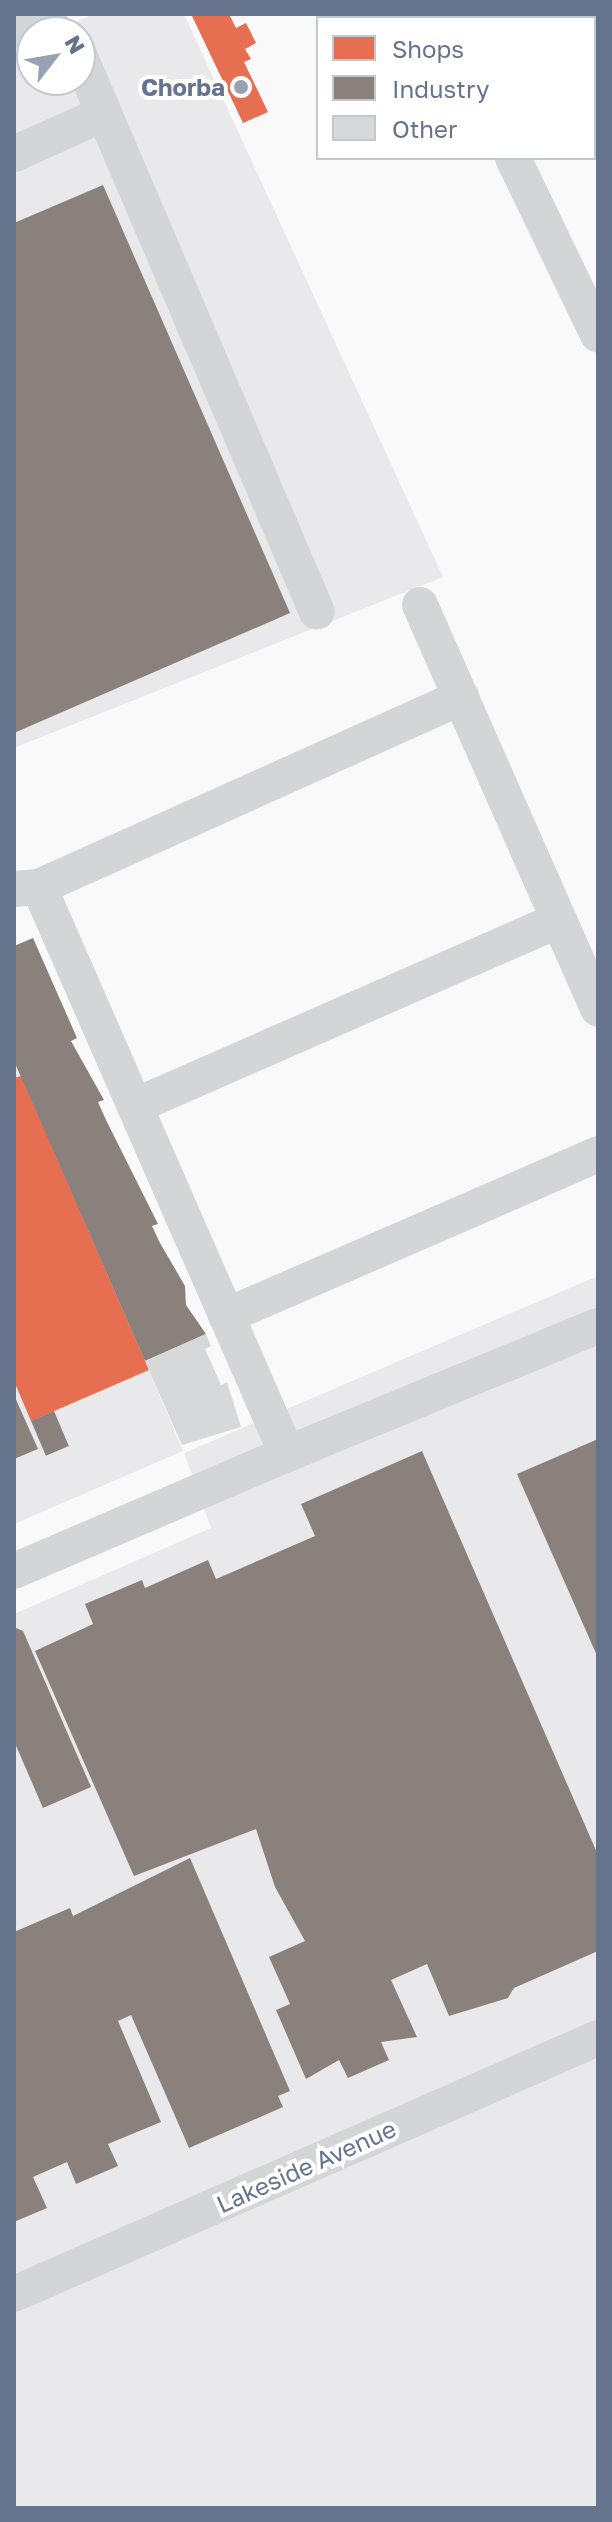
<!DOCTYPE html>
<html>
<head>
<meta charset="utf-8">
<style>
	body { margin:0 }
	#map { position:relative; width:612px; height:2522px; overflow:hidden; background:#f9f9f9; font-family:"Golos Text",sans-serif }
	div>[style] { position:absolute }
	.built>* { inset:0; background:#e9e9eb }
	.shops>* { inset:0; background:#e76f51 }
	.industry>* { inset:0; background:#8a817c; transform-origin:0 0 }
	.building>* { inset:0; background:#d7d8da }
	.minor>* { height:36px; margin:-18px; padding:0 18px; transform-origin:18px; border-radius:18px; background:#d4d5d7 }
	.dots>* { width:22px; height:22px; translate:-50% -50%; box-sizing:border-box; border:4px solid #fff; border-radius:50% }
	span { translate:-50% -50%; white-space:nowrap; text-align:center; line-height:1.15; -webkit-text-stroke:8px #fff; paint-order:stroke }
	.poi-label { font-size:24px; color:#66738c; font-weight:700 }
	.right { translate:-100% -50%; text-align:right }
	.street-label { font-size:24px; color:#66738c }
	.frame { position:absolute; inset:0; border:16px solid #66738c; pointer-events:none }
	.legend { position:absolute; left:316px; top:16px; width:280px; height:144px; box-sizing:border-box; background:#fff; border:2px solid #c2c7d1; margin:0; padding:10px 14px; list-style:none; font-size:24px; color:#66738c }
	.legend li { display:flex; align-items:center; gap:16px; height:40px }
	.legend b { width:40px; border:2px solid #c2c7d1 }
	.north { position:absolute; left:16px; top:16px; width:80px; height:80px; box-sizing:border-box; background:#fff; border:2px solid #c2c7d1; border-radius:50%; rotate:59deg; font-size:22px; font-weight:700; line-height:32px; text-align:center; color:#66738c }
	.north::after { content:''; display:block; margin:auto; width:28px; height:36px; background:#99a2b2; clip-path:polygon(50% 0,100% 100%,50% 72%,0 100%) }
</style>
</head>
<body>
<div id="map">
	<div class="built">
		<div style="clip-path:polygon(94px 14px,184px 14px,443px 577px,14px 748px,14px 49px,32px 41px,32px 80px,80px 80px,80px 32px,53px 32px)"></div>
		<div style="clip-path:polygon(14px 1050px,183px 1451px,14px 1524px)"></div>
		<div style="clip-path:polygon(598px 1276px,598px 2508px,14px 2508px,14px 1614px,211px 1528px,184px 1453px)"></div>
	</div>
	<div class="shops">
		<div style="clip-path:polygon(191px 14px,229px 14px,236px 28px,246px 23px,256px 43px,245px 49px,251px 59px,244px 62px,268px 112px,243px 123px)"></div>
		<div style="clip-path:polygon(21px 1076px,149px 1370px,31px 1421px,14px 1381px,14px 1078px)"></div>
	</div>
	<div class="industry">
		<div style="clip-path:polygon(103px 185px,290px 613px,14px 733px,14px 223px)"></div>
		<div style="clip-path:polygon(33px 938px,77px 1038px,71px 1041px,104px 1100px,98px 1102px,106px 1120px,158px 1224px,152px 1226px,160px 1243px,185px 1286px,186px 1305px,206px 1334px,145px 1361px,14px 1061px,14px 946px)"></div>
		<div style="clip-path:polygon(14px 1395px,38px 1449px,14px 1459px)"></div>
		<div style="left:54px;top:1411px;width:38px;height:25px;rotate:67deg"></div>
		<div style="clip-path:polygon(598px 1439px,598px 1658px,517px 1474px)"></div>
		<div style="clip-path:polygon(422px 1451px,598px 1855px,598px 1951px,514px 1988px,508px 1998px,449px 2016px,427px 1964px,391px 1980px,417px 2037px,381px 2042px,389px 2060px,348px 2078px,339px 2060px,306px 2079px,276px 2010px,290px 2004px,269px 1957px,305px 1941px,275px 1887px,256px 1829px,134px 1876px,35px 1651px,93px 1624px,85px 1604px,142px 1580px,145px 1588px,208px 1560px,216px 1579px,315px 1536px,301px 1504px)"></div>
		<div style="clip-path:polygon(14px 1627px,23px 1631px,91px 1787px,43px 1808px,14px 1741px)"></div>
		<div style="clip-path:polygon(190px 1858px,290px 2091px,278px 2096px,283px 2107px,189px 2148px,131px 2015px,118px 2021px,161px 2122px,108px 2144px,118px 2166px,76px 2184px,67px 2162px,33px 2177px,47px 2208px,14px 2222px,14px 1932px,70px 1908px,73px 1916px)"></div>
	</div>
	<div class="building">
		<div style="clip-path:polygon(206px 1334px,211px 1346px,205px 1349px,221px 1385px,227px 1382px,241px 1427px,182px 1445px,145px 1361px)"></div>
	</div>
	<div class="minor">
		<div style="left:446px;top:14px;width:4px;rotate:76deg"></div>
		<div style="left:14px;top:30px;width:39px;rotate:-24deg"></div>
		<div style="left:80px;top:57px;width:603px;rotate:66.88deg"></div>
		<div style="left:14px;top:154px;width:98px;rotate:-24.2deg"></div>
		<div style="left:513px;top:158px;width:196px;rotate:64.3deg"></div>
		<div style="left:420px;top:605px;width:441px;rotate:66.2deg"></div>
		<div style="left:39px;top:887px;width:463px;rotate:-24.2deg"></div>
		<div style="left:14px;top:889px;width:25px;rotate:-5deg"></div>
		<div style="left:39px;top:887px;width:619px;rotate:66.38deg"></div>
		<div style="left:287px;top:1454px;width:297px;rotate:156.8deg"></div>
		<div style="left:135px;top:1106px;width:463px;rotate:-23.7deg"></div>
		<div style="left:226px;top:1316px;width:406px;rotate:-23.5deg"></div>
		<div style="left:287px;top:1454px;width:336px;rotate:-22.4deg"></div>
		<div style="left:14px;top:2294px;width:638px;rotate:-23.67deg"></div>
	</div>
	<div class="dots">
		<div style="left:241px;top:87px;background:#99a2b2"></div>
	</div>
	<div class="poi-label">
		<span class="right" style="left:225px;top:87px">Chorba</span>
	</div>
	<div class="street-label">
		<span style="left:306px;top:2166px;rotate:-24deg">Lakeside Avenue</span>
	</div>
	<div class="frame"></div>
	<ul class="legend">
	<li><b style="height:22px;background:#e76f51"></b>Shops</li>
	<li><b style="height:22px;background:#8a817c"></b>Industry</li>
	<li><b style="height:22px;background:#d7d8da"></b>Other</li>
	</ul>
	<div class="north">N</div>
</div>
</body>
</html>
